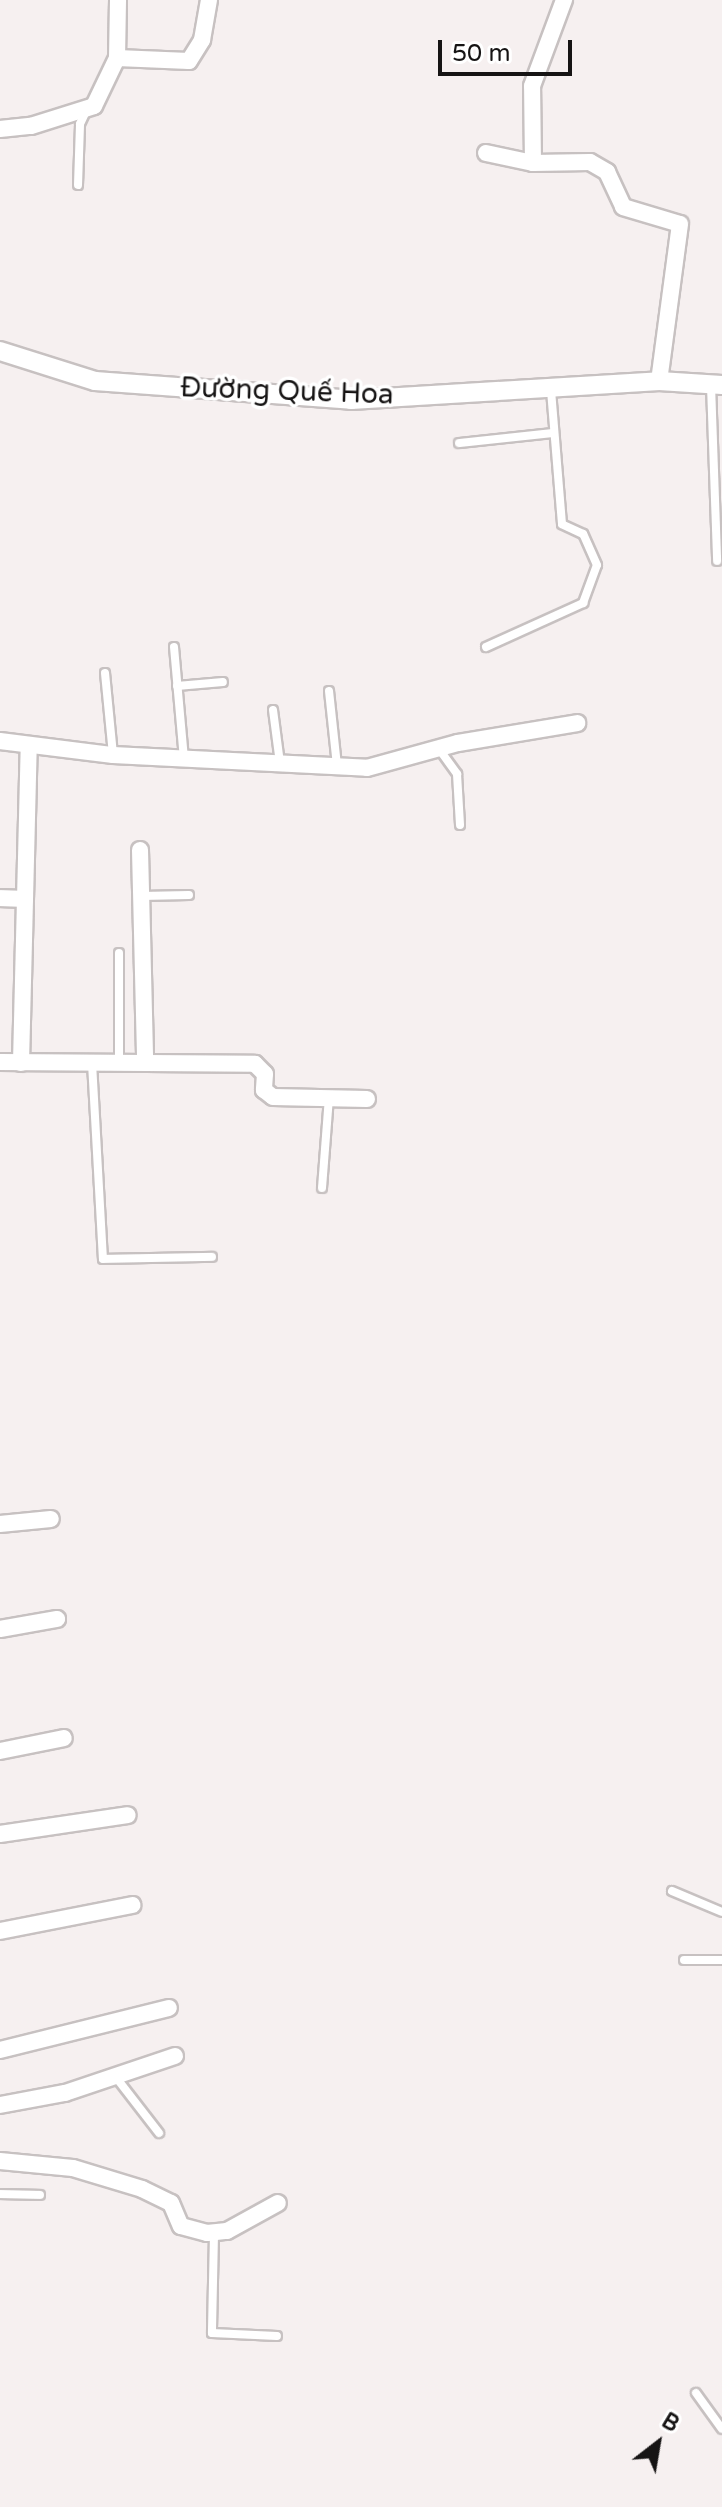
<!DOCTYPE html>
<html>
<head>
<meta charset="utf-8">
<style>
	body { margin:0 }
	#map { position:relative; width:722px; height:2507px; overflow:hidden; background:#f6f0f0; font-family:"Varela Round",sans-serif }
	div>[style] { position:absolute }
	.roads { filter:drop-shadow(2px 0 #c7c1c1) drop-shadow(-2px 0 #c7c1c1) drop-shadow(0 2px #c7c1c1) drop-shadow(0 -2px #c7c1c1) }
	.service>* { height:8px; margin:-4px; padding:0 4px; transform-origin:4px; border-radius:4px; background:#fff }
	.minor>* { height:16px; margin:-8px; padding:0 8px; transform-origin:8px; border-radius:8px; background:#fff }
	.tertiary>* { height:18px; margin:-9px; padding:0 9px; transform-origin:9px; border-radius:9px; background:#fff }
	span { translate:-50% -50%; white-space:nowrap; text-align:center; line-height:1.15; -webkit-text-stroke:7px #fff; paint-order:stroke }
	.street-label { font-size:28px; color:#161414 }
	.north { position:absolute; left:618px; top:2403px; width:80px; height:80px; -webkit-text-stroke:6px #fff; paint-order:stroke; rotate:31deg; font-size:22px; font-weight:700; line-height:32px; text-align:center; color:#161414 }
	.north::after { content:''; display:block; margin:auto; width:28px; height:36px; background:#161414; clip-path:polygon(50% 0,100% 100%,50% 72%,0 100%) }
	.scale { position:absolute; left:438px; top:40px; width:134px; height:36px; box-sizing:border-box; border:4px solid #161414; border-top:0; padding-left:10px; font-size:24px; line-height:28px; white-space:nowrap; color:#161414; -webkit-text-stroke:6px #fff; paint-order:stroke }
</style>
</head>
<body>
<div id="map">
	<div class="roads">
		<div class="service">
			<div style="left:78px;top:185px;width:61px;rotate:-88.1deg"></div>
			<div style="left:80px;top:124px;width:14px;rotate:-65deg"></div>
			<div style="left:711px;top:385px;width:176px;rotate:88deg"></div>
			<div style="left:459px;top:443px;width:95px;rotate:-6.1deg"></div>
			<div style="left:174px;top:647px;width:111px;rotate:84.9deg"></div>
			<div style="left:486px;top:647px;width:107px;rotate:-24.4deg"></div>
			<div style="left:583px;top:603px;width:40px;rotate:-69.8deg"></div>
			<div style="left:597px;top:565px;width:34px;rotate:-114deg"></div>
			<div style="left:583px;top:534px;width:23px;rotate:-155deg"></div>
			<div style="left:562px;top:524px;width:135px;rotate:-94.7deg"></div>
			<div style="left:105px;top:673px;width:82px;rotate:84.4deg"></div>
			<div style="left:177px;top:686px;width:46px;rotate:-5deg"></div>
			<div style="left:329px;top:691px;width:75px;rotate:83.9deg"></div>
			<div style="left:273px;top:710px;width:53px;rotate:82.5deg"></div>
			<div style="left:439px;top:749px;width:31px;rotate:54deg"></div>
			<div style="left:457px;top:774px;width:51px;rotate:86.6deg"></div>
			<div style="left:141px;top:896px;width:48px;rotate:-1.2deg"></div>
			<div style="left:119px;top:1062px;width:109px;rotate:-90deg"></div>
			<div style="left:92px;top:1063px;width:196px;rotate:86.8deg"></div>
			<div style="left:103px;top:1259px;width:109px;rotate:-1.1deg"></div>
			<div style="left:322px;top:1188px;width:90px;rotate:-85.6deg"></div>
			<div style="left:672px;top:1891px;width:54px;rotate:22.8deg"></div>
			<div style="left:684px;top:1960px;width:38px"></div>
			<div style="left:115px;top:2076px;width:72px;rotate:52.3deg"></div>
			<div style="left:0;top:2194px;width:40px;rotate:1.4deg"></div>
			<div style="left:214px;top:2234px;width:99px;rotate:91.2deg"></div>
			<div style="left:212px;top:2333px;width:65px;rotate:2.6deg"></div>
			<div style="left:696px;top:2393px;width:44px;rotate:54.2deg"></div>
		</div>
		<div class="minor">
			<div style="left:117px;top:58px;width:72px;rotate:2.4deg"></div>
			<div style="left:189px;top:61px;width:25px;rotate:-58deg"></div>
			<div style="left:202px;top:40px;width:41px;rotate:-80.1deg"></div>
			<div style="left:0;top:129px;width:31px;rotate:-6deg"></div>
			<div style="left:31px;top:126px;width:66px;rotate:-17.6deg"></div>
			<div style="left:94px;top:106px;width:53px;rotate:-64.4deg"></div>
			<div style="left:117px;top:58px;width:58px;rotate:-89deg"></div>
			<div style="left:486px;top:153px;width:48px;rotate:12deg"></div>
			<div style="left:533px;top:163px;width:57px;rotate:-1deg"></div>
			<div style="left:590px;top:162px;width:20px;rotate:30deg"></div>
			<div style="left:607px;top:172px;width:38px;rotate:65deg"></div>
			<div style="left:623px;top:207px;width:59px;rotate:16.6deg"></div>
			<div style="left:680px;top:224px;width:158px;rotate:97.6deg"></div>
			<div style="left:533px;top:163px;width:77px;rotate:-90.7deg"></div>
			<div style="left:532px;top:86px;width:92px;rotate:-69.6deg"></div>
			<div style="left:0;top:741px;width:114px;rotate:7.1deg"></div>
			<div style="left:113px;top:755px;width:254px;rotate:2.9deg"></div>
			<div style="left:367px;top:768px;width:94px;rotate:-15.4deg"></div>
			<div style="left:458px;top:743px;width:121px;rotate:-9.5deg"></div>
			<div style="left:140px;top:850px;width:212px;rotate:88.6deg"></div>
			<div style="left:0;top:898px;width:25px;rotate:2deg"></div>
			<div style="left:0;top:1062px;width:255px;rotate:0.4deg"></div>
			<div style="left:255px;top:1064px;width:14px;rotate:45deg"></div>
			<div style="left:265px;top:1074px;width:16px;rotate:94deg"></div>
			<div style="left:264px;top:1090px;width:11px;rotate:38deg"></div>
			<div style="left:273px;top:1097px;width:94px;rotate:1.2deg"></div>
			<div style="left:21px;top:1063px;width:318px;rotate:-88.6deg"></div>
			<div style="left:0;top:1524px;width:51px;rotate:-5.6deg"></div>
			<div style="left:0;top:1629px;width:58px;rotate:-10deg"></div>
			<div style="left:0;top:1751px;width:65px;rotate:-11.5deg"></div>
			<div style="left:0;top:1834px;width:129px;rotate:-8.4deg"></div>
			<div style="left:0;top:1931px;width:135px;rotate:-11.1deg"></div>
			<div style="left:0;top:2050px;width:174px;rotate:-14deg"></div>
			<div style="left:0;top:2105px;width:66px;rotate:-10.5deg"></div>
			<div style="left:65px;top:2093px;width:116px;rotate:-18.6deg"></div>
			<div style="left:0;top:2161px;width:73px;rotate:5.5deg"></div>
			<div style="left:73px;top:2168px;width:72px;rotate:16.9deg"></div>
			<div style="left:142px;top:2189px;width:32px;rotate:26deg"></div>
			<div style="left:171px;top:2203px;width:25px;rotate:67deg"></div>
			<div style="left:181px;top:2226px;width:27px;rotate:15deg"></div>
			<div style="left:207px;top:2233px;width:20px;rotate:-6deg"></div>
			<div style="left:227px;top:2231px;width:58px;rotate:-28.8deg"></div>
		</div>
		<div class="tertiary">
			<div style="left:0;top:351px;width:100px;rotate:17.5deg"></div>
			<div style="left:95px;top:381px;width:257px;rotate:4.2deg"></div>
			<div style="left:351px;top:400px;width:309px;rotate:-3.5deg"></div>
			<div style="left:659px;top:381px;width:63px;rotate:3.6deg"></div>
		</div>
	</div>
	<div class="street-label">
		<span style="left:287px;top:391px;rotate:2deg">Đường Quế Hoa</span>
	</div>
	<div class="north">B</div>
	<div class="scale">50 m</div>
</div>
</body>
</html>
